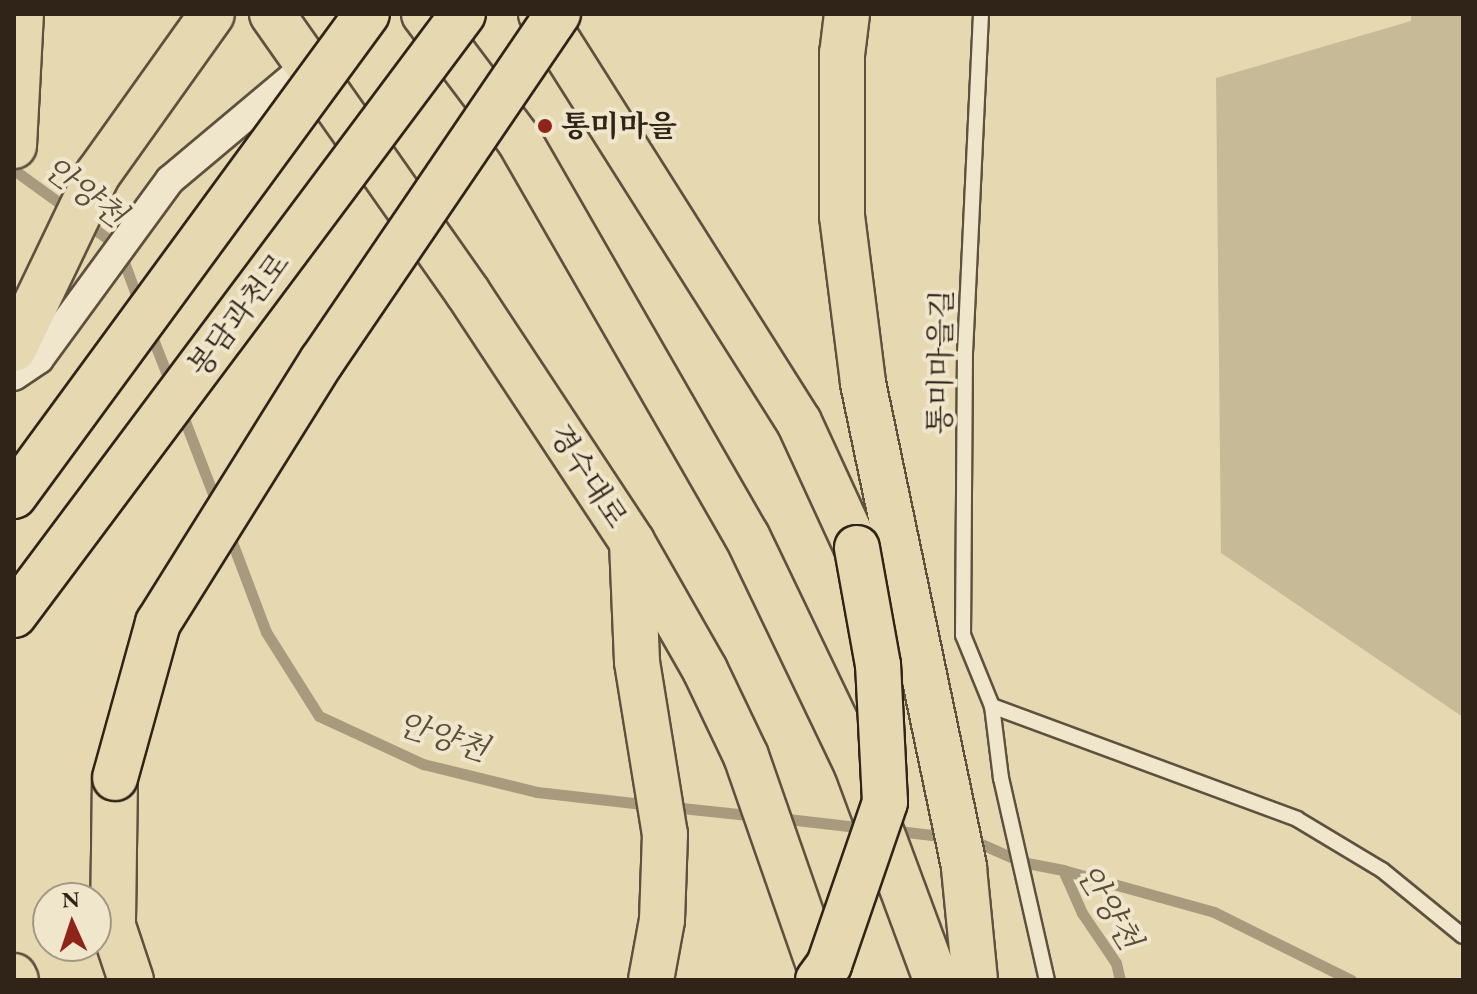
<!DOCTYPE html>
<html>
<head>
<meta charset="utf-8">
<style>
	body { margin:0 }
	#map { position:relative; width:1477px; height:994px; overflow:hidden; background:#e6d9b1; font-family:"EB Garamond","Noto Serif KR",serif }
	div>[style] { position:absolute }
	.green>* { inset:0; background:#c7ba97 }
	.stream>* { height:11px; margin:-5.5px; padding:0 5.5px; transform-origin:5.5px; border-radius:5.5px; background:#a89b7d }
	.roads { filter:drop-shadow(2px 0 #5e513e) drop-shadow(-2px 0 #5e513e) drop-shadow(0 2px #5e513e) drop-shadow(0 -2px #5e513e) }
	.lane>* { height:14px; margin:-7px; padding:0 7px; transform-origin:7px; border-radius:7px; background:#efe6cc }
	.street>* { height:28px; margin:-14px; padding:0 14px; transform-origin:14px; border-radius:14px; background:#efe6cc }
	.primary>* { height:44px; margin:-22px; padding:0 22px; transform-origin:22px; border-radius:22px; background:#e6d9b1 }
	.highway>* { height:44px; margin:-22px; padding:0 22px; transform-origin:22px; border-radius:22px; background:#e6d9b1 }
	.bridges { filter:drop-shadow(2px 0 #302418) drop-shadow(-2px 0 #302418) drop-shadow(0 2px #302418) drop-shadow(0 -2px #302418) }
	.highway-bridge>* { height:44px; margin:-22px; padding:0 22px; transform-origin:22px; border-radius:22px; background:#e6d9b1 }
	.dots>* { width:22px; height:22px; translate:-50% -50%; box-sizing:border-box; border:4px solid #efe6cc; border-radius:50% }
	span { translate:-50% -50%; white-space:nowrap; text-align:center; line-height:1.15; -webkit-text-stroke:8px #efe6cc; paint-order:stroke }
	.poi-label { font-size:30px; color:#302418; font-weight:700 }
	.left { translate:0 -50%; text-align:left }
	.street-label { font-size:30px; color:#302418 }
	.water-label { font-size:32px; color:#5a4e3b; font-style:italic }
	.frame { position:absolute; inset:0; border:16px solid #302418; pointer-events:none }
	.north { position:absolute; left:32px; top:882px; width:80px; height:80px; box-sizing:border-box; background:#efe6cc; border:2px solid #a39884; border-radius:50%; rotate:357deg; font-size:22px; font-weight:700; line-height:32px; text-align:center; color:#302418 }
	.north::after { content:''; display:block; margin:auto; width:28px; height:36px; background:#8f2418; clip-path:polygon(50% 0,100% 100%,50% 72%,0 100%) }
</style>
</head>
<body>
<div id="map">
	<div class="green">
		<div style="clip-path:polygon(1411px 14px,1463px 14px,1463px 717px,1221px 553px,1216px 78px,1411px 21px)"></div>
	</div>
	<div class="stream">
		<div style="left:14px;top:170px;width:72px;rotate:35.9deg"></div>
		<div style="left:86px;top:223px;width:39px;rotate:36deg"></div>
		<div style="left:118px;top:246px;width:63px;rotate:69.6deg"></div>
		<div style="left:149px;top:329px;width:62px;rotate:68.4deg"></div>
		<div style="left:181px;top:411px;width:103px;rotate:68.9deg"></div>
		<div style="left:229px;top:534px;width:105px;rotate:69.3deg"></div>
		<div style="left:266px;top:632px;width:99px;rotate:57.8deg"></div>
		<div style="left:319px;top:716px;width:115px;rotate:24.8deg"></div>
		<div style="left:423px;top:764px;width:117px;rotate:13.8deg"></div>
		<div style="left:537px;top:792px;width:115px;rotate:6.5deg"></div>
		<div style="left:672px;top:807px;width:86px;rotate:6deg"></div>
		<div style="left:779px;top:818px;width:87px;rotate:6.6deg"></div>
		<div style="left:890px;top:830px;width:59px;rotate:6.8deg"></div>
		<div style="left:970px;top:839px;width:57px;rotate:23.9deg"></div>
		<div style="left:1022px;top:862px;width:42px;rotate:11deg"></div>
		<div style="left:1063px;top:870px;width:47px;rotate:66.2deg"></div>
		<div style="left:1082px;top:913px;width:60px;rotate:55.8deg"></div>
		<div style="left:1116px;top:963px;width:17px;rotate:77deg"></div>
		<div style="left:1063px;top:870px;width:157px;rotate:15.5deg"></div>
		<div style="left:1214px;top:912px;width:153px;rotate:26.4deg"></div>
	</div>
	<div class="roads">
		<div class="lane">
			<div style="left:981px;top:14px;width:337px;rotate:92.7deg"></div>
			<div style="left:965px;top:351px;width:284px;rotate:90.4deg"></div>
			<div style="left:963px;top:635px;width:77px;rotate:67.8deg"></div>
			<div style="left:992px;top:706px;width:73px;rotate:82.9deg"></div>
			<div style="left:1001px;top:778px;width:207px;rotate:77.2deg"></div>
			<div style="left:992px;top:706px;width:325px;rotate:20.3deg"></div>
			<div style="left:1297px;top:819px;width:99px;rotate:31deg"></div>
			<div style="left:1382px;top:870px;width:104px;rotate:39.2deg"></div>
		</div>
		<div class="street">
			<div style="left:14px;top:376px;width:30px;rotate:-34deg"></div>
			<div style="left:39px;top:359px;width:222px;rotate:-53.8deg"></div>
			<div style="left:170px;top:180px;width:179px;rotate:-40deg"></div>
		</div>
		<div class="primary">
			<div style="left:272px;top:14px;width:341px;rotate:54.9deg"></div>
			<div style="left:468px;top:293px;width:298px;rotate:56.6deg"></div>
			<div style="left:632px;top:542px;width:147px;rotate:60.3deg"></div>
			<div style="left:705px;top:670px;width:95px;rotate:64.5deg"></div>
			<div style="left:746px;top:756px;width:237px;rotate:70.8deg"></div>
			<div style="left:424px;top:14px;width:158px;rotate:53deg"></div>
			<div style="left:519px;top:140px;width:457px;rotate:60.1deg"></div>
			<div style="left:747px;top:536px;width:255px;rotate:64.4deg"></div>
			<div style="left:857px;top:766px;width:228px;rotate:69.7deg"></div>
		</div>
		<div class="highway">
			<div style="left:541px;top:14px;width:483px;rotate:57.7deg"></div>
			<div style="left:799px;top:422px;width:139px;rotate:65.3deg"></div>
			<div style="left:847px;top:14px;width:39px;rotate:97deg"></div>
			<div style="left:842px;top:53px;width:163px;rotate:90deg"></div>
			<div style="left:842px;top:216px;width:168px;rotate:82.8deg"></div>
			<div style="left:863px;top:383px;width:495px;rotate:78.2deg"></div>
			<div style="left:964px;top:868px;width:113px;rotate:84.4deg"></div>
			<div style="left:14px;top:146px;width:132px;rotate:-87deg"></div>
			<div style="left:14px;top:349px;width:194px;rotate:-64.4deg"></div>
			<div style="left:98px;top:174px;width:196px;rotate:-54.5deg"></div>
			<div style="left:632px;top:542px;width:120px;rotate:87.6deg"></div>
			<div style="left:637px;top:662px;width:174px;rotate:80.8deg"></div>
			<div style="left:665px;top:834px;width:86px;rotate:92deg"></div>
			<div style="left:662px;top:920px;width:61px;rotate:100.4deg"></div>
			<div style="left:115px;top:778px;width:148px;rotate:90.8deg"></div>
			<div style="left:113px;top:926px;width:57px;rotate:71.6deg"></div>
			<div style="left:14px;top:976px;width:4px;rotate:63deg"></div>
		</div>
	</div>
	<div class="bridges">
		<div class="highway-bridge">
			<div style="left:14px;top:496px;width:597px;rotate:-53.78deg"></div>
			<div style="left:14px;top:615px;width:750px;rotate:-53.24deg"></div>
			<div style="left:115px;top:778px;width:161px;rotate:-74.5deg"></div>
			<div style="left:158px;top:623px;width:309px;rotate:-58deg"></div>
			<div style="left:322px;top:361px;width:420px;rotate:-55.8deg"></div>
			<div style="left:818px;top:980px;width:19px;rotate:-54deg"></div>
			<div style="left:829px;top:965px;width:172px;rotate:-71deg"></div>
			<div style="left:885px;top:802px;width:137px;rotate:-92.9deg"></div>
			<div style="left:878px;top:665px;width:119px;rotate:-100.2deg"></div>
		</div>
	</div>
	<div class="dots">
		<div style="left:545px;top:126px;background:#8f2418"></div>
	</div>
	<div class="poi-label">
		<span class="left" style="left:561px;top:126px">통미마을</span>
	</div>
	<div class="street-label">
		<span style="left:239px;top:315px;rotate:-53deg">봉담과천로</span>
		<span style="left:941px;top:362px;rotate:-89deg">통미마을길</span>
		<span style="left:588px;top:476px;rotate:57deg">경수대로</span>
	</div>
	<div class="water-label">
		<span style="left:85px;top:192px;rotate:37deg">안양천</span>
		<span style="left:443px;top:737px;rotate:18deg">안양천</span>
		<span style="left:1109px;top:907px;rotate:59deg">안양천</span>
	</div>
	<div class="frame"></div>
	<div class="north">N</div>
</div>
</body>
</html>
